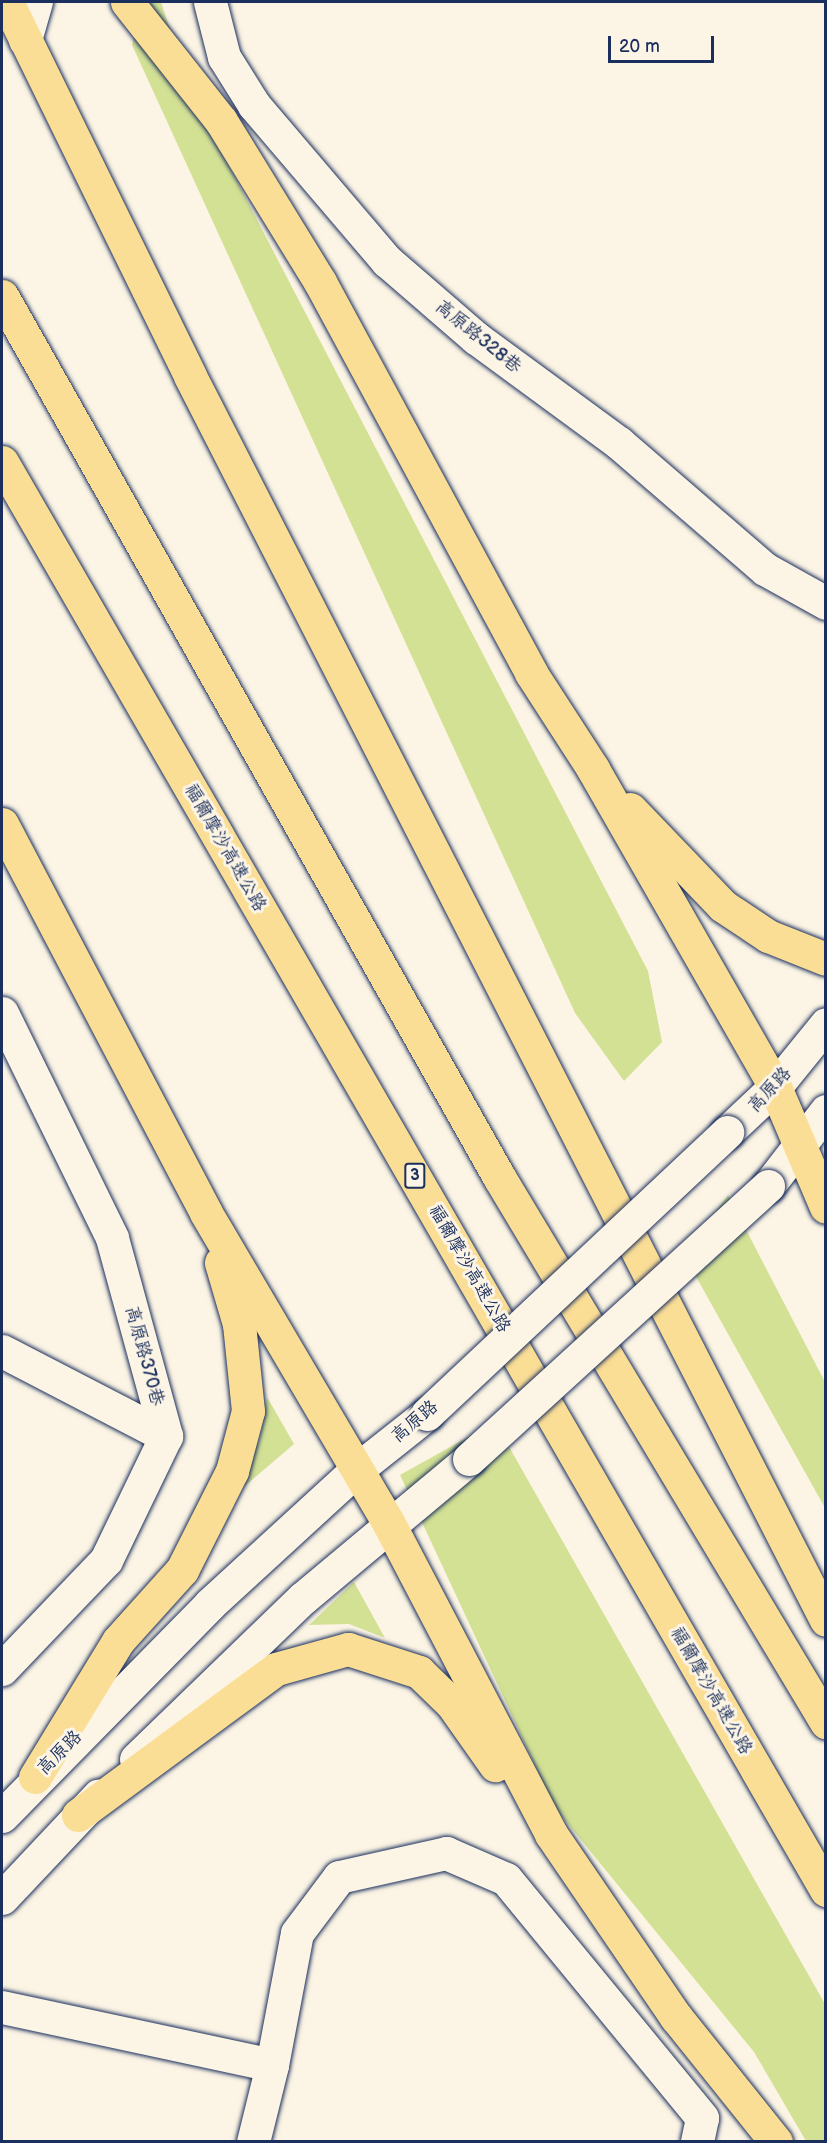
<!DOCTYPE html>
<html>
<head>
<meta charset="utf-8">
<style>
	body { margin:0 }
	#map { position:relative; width:827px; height:2143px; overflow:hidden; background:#fcf5e5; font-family:"Balsamiq Sans","LXGW WenKai TC",sans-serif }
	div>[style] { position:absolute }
	.green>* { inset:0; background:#d3e195 }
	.roads { filter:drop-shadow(0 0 2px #1b2f5e) drop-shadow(0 0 2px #1b2f5e) }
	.minor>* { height:33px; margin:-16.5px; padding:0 16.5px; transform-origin:16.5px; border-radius:16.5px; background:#fcf5e5 }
	.highway>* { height:33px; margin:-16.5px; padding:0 16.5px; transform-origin:16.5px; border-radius:16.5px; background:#fbde96 }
	.bridges { filter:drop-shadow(0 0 2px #1b2f5e) drop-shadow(0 0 2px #1b2f5e) }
	.minor-bridge>* { height:33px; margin:-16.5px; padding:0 16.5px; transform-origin:16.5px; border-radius:16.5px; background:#fcf5e5 }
	span { translate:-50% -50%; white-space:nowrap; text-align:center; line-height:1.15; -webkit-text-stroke:6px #fcf5e5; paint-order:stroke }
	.shield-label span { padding:2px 4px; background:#fcf5e5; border:2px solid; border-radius:4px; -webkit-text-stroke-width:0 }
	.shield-label { font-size:16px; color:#1b2f5e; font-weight:700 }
	.street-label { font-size:18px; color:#1b2f5e }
	.frame { position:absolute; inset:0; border:3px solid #1b2f5e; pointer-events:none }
	.scale { position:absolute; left:608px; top:36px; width:106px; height:27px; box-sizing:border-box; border:3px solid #1b2f5e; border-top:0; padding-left:8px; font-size:18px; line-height:21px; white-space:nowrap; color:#1b2f5e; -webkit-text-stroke:4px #fcf5e5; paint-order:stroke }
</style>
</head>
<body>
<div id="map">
	<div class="green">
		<i style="clip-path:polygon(142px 2px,161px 2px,192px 95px,648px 971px,662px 1042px,624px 1081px,575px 1013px,132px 45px)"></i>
		<i style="clip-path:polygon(728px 1195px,825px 1382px,825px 1508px,684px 1255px)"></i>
		<i style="clip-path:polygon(267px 1397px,294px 1444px,239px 1491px,260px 1438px)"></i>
		<i style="clip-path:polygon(495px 1422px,825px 2004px,825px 2141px,806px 2141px,754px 2052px,555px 1808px,400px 1475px)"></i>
		<i style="clip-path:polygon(354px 1582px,385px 1638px,349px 1624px,309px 1625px)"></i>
	</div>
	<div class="roads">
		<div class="minor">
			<i style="left:210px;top:2px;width:57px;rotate:75.7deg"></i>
			<i style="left:224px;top:57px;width:57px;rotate:58deg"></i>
			<i style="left:254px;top:105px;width:205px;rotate:49.6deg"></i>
			<i style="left:387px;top:261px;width:118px;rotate:40.9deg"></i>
			<i style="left:476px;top:338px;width:177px;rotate:36.3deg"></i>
			<i style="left:619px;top:443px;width:193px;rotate:40.8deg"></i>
			<i style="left:765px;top:569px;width:70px;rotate:29.1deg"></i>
			<i style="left:25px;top:40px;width:40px;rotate:-74deg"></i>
			<i style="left:2px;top:1013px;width:250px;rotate:63.9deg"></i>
			<i style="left:112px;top:1238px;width:205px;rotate:74.7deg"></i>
			<i style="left:166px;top:1436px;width:138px;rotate:115.8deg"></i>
			<i style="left:106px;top:1560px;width:151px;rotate:133.7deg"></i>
			<i style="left:727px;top:1132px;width:66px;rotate:-43.2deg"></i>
			<i style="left:775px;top:1087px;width:81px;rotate:-51deg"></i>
			<i style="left:768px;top:1186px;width:95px;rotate:-52.3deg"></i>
			<i style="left:2px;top:1351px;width:185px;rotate:27.4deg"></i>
			<i style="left:136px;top:1759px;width:232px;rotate:-44deg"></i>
			<i style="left:303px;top:1598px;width:217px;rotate:-39.9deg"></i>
			<i style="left:2px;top:1816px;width:297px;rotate:-45.5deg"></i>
			<i style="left:210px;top:1604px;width:197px;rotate:-42.5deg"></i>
			<i style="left:355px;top:1471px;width:92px;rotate:-38.4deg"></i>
			<i style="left:2px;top:1898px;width:141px;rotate:-46.7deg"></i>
			<i style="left:2px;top:2007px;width:276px;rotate:12.1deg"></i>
			<i style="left:272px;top:2065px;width:134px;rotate:-79.3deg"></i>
			<i style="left:297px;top:1933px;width:70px;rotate:-53.1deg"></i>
			<i style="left:339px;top:1877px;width:110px;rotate:-12.6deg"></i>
			<i style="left:446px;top:1853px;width:65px;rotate:23.4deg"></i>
			<i style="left:506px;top:1879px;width:309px;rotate:50.6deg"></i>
			<i style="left:702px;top:2118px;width:25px;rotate:102deg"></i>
			<i style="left:253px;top:2142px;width:79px;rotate:-76.1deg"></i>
		</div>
		<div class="highway">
			<i style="left:7px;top:2px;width:416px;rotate:63.9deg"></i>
			<i style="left:190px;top:376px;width:1397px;rotate:62.92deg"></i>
			<i style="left:127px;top:2px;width:152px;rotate:51.7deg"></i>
			<i style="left:221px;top:121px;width:189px;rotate:58.4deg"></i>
			<i style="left:320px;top:282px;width:444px;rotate:61.6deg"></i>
			<i style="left:531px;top:673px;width:114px;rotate:57.1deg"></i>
			<i style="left:593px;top:769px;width:366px;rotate:60.2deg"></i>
			<i style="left:775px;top:1087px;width:130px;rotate:67deg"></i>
			<i style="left:2px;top:296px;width:1012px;rotate:60.57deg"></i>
			<i style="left:499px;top:1177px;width:636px;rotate:59.04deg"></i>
			<i style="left:2px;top:462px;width:1649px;rotate:60.01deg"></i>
			<i style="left:630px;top:809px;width:134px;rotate:46.2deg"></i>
			<i style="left:723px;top:906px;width:54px;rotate:33.7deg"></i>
			<i style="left:768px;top:936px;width:62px;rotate:21.6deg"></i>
			<i style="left:2px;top:824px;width:439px;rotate:62.3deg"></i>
			<i style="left:206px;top:1213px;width:359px;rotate:59.5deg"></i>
			<i style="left:388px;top:1522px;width:352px;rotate:62.4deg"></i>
			<i style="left:551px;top:1834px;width:222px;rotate:55.7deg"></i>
			<i style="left:676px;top:2017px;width:160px;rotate:51.3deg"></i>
			<i style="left:35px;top:1777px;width:159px;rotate:-58.6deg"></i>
			<i style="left:118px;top:1641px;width:96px;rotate:-48deg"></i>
			<i style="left:182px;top:1570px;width:111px;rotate:-63.2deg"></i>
			<i style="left:232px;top:1471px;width:62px;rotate:-75.1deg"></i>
			<i style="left:248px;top:1411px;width:87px;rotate:-95.9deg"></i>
			<i style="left:239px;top:1324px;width:64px;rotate:-106.4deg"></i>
			<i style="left:78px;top:1815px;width:246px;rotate:-36.4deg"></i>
			<i style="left:276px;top:1669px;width:75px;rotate:-15.5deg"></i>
			<i style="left:348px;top:1649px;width:75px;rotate:17.9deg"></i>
			<i style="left:419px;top:1672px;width:46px;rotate:44.1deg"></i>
			<i style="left:452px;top:1704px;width:75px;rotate:54.8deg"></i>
		</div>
	</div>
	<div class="bridges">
		<div class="minor-bridge">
			<i style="left:427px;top:1414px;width:412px;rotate:-43.2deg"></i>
			<i style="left:469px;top:1459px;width:405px;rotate:-42.4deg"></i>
		</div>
	</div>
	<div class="shield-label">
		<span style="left:415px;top:1176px">3</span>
	</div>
	<div class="street-label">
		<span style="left:478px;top:337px;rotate:39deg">高原路328巷</span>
		<span style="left:225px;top:848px;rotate:60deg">福爾摩沙高速公路</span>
		<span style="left:770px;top:1090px;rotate:-47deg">高原路</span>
		<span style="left:469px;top:1269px;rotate:60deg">福爾摩沙高速公路</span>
		<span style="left:144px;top:1356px;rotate:75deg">高原路370巷</span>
		<span style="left:415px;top:1422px;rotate:-40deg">高原路</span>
		<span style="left:711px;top:1691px;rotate:60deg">福爾摩沙高速公路</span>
		<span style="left:60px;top:1753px;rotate:-45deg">高原路</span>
	</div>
	<div class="frame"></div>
	<div class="scale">20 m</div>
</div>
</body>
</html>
